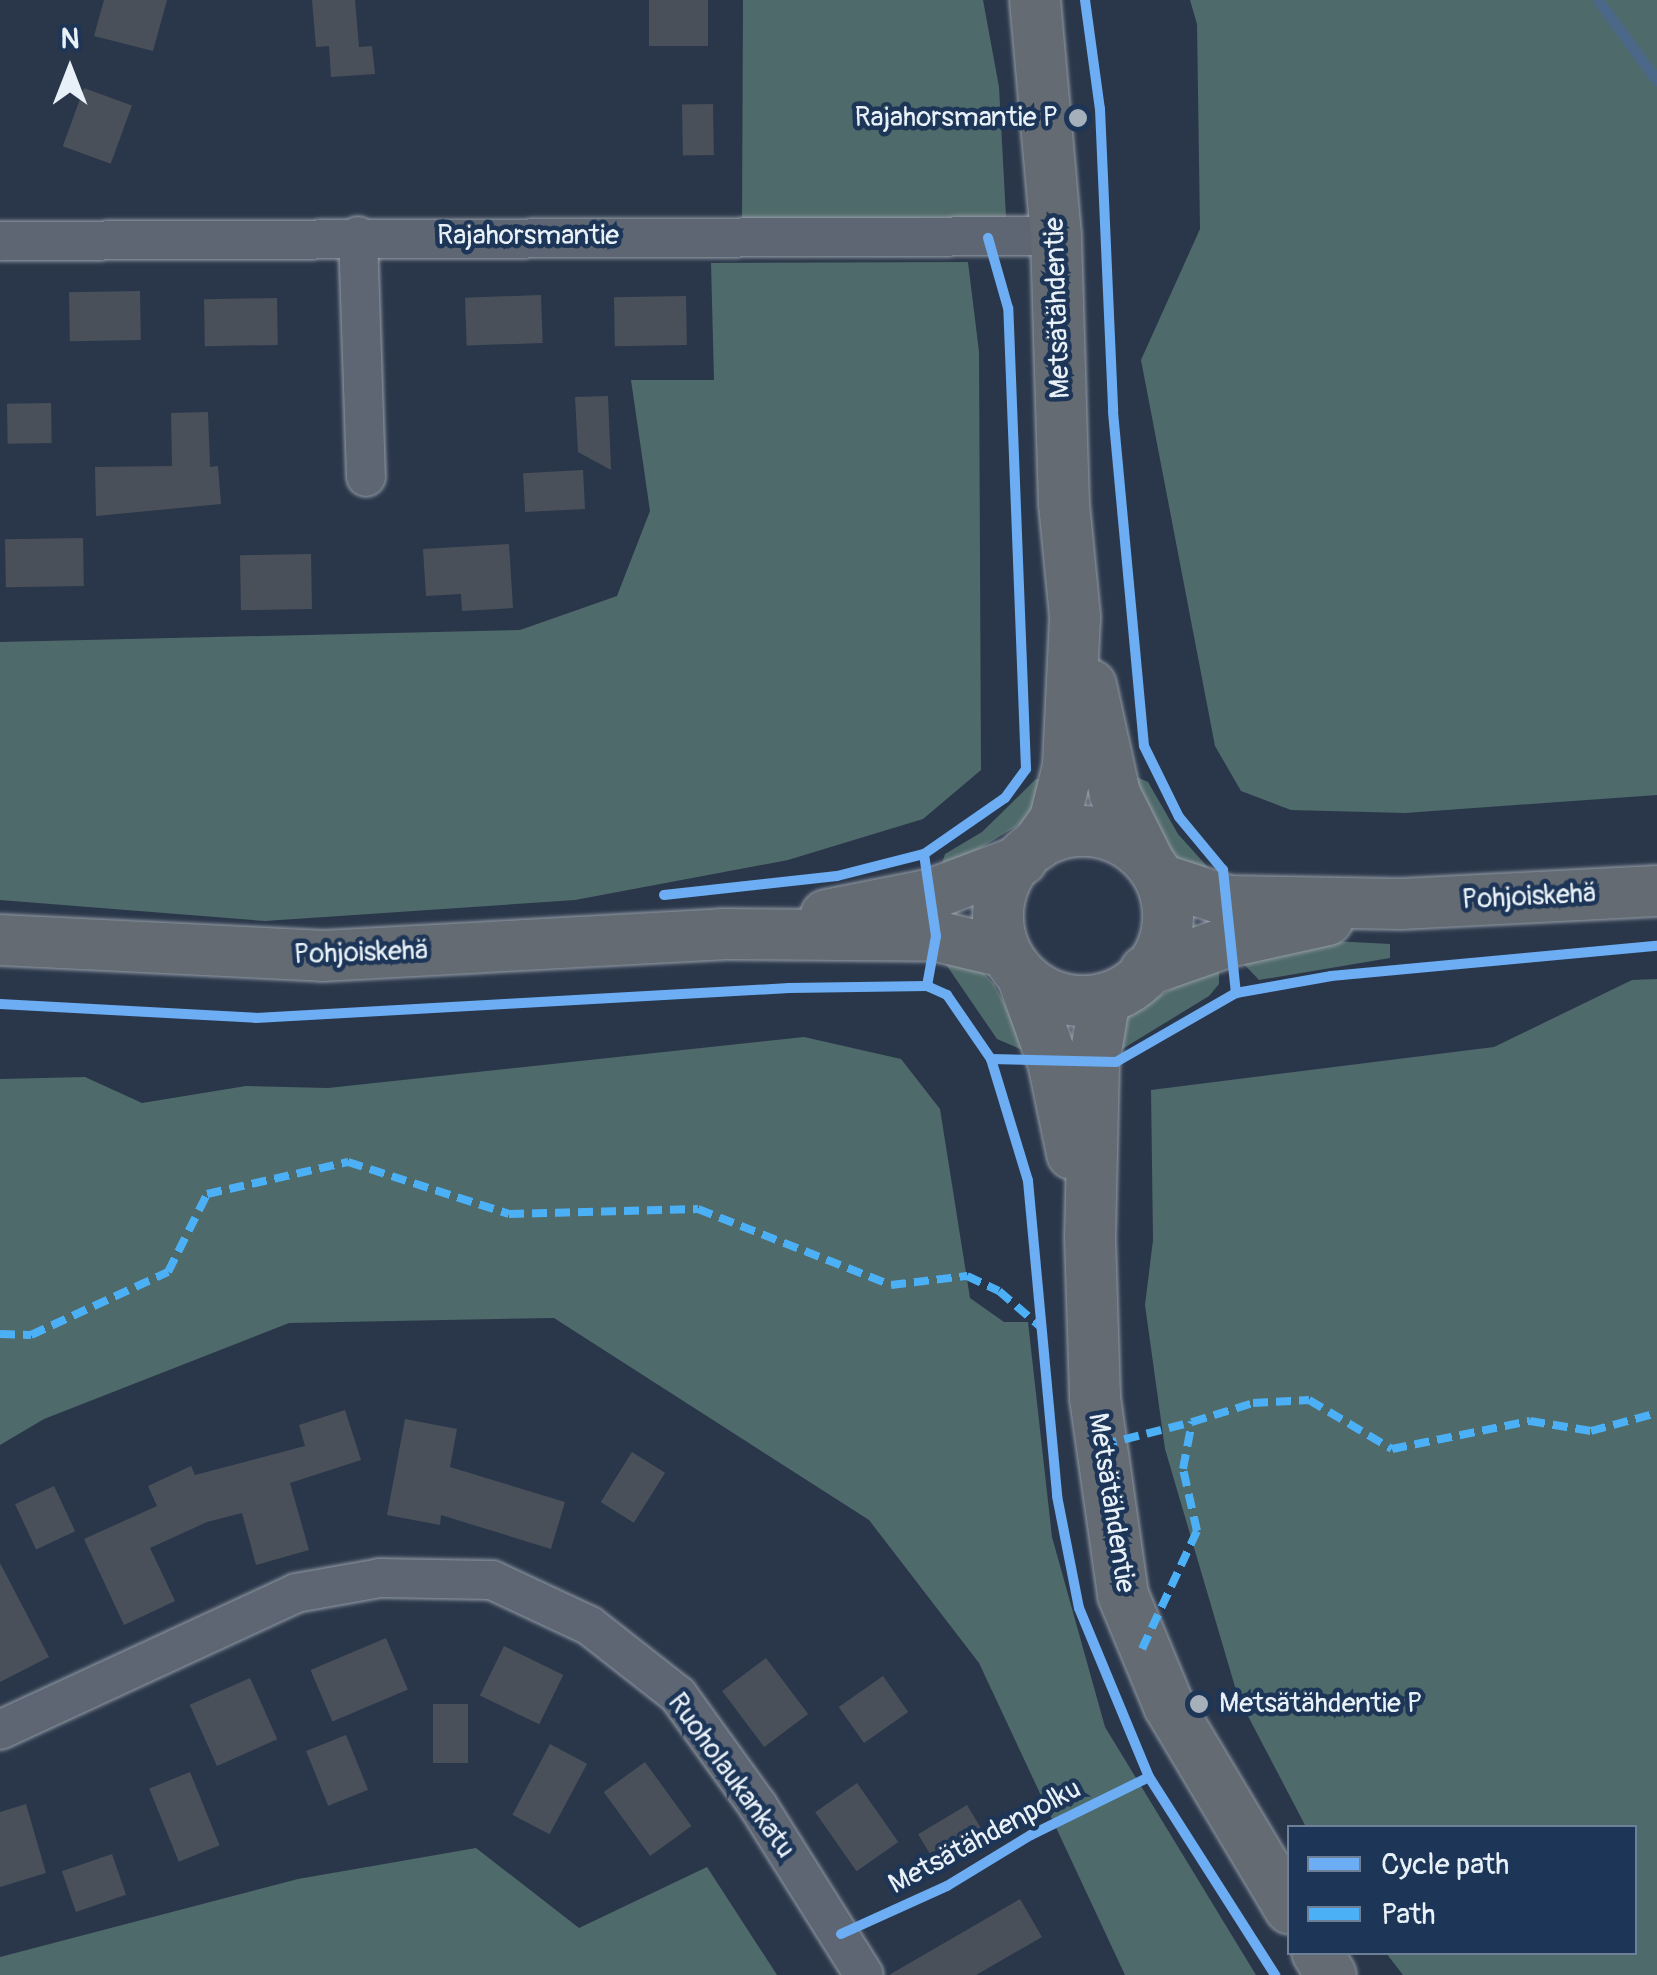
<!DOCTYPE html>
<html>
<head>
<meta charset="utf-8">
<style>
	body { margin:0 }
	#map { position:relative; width:1657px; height:1975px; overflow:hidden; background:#2a374a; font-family:Pangolin,sans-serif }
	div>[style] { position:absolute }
	.green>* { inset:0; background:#4f6a6a }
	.stream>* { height:11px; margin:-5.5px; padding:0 5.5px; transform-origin:5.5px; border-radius:5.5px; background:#4c6889 }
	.building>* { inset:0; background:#49505a; transform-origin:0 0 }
	.roads { filter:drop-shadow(0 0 2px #959da7) drop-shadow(0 0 2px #959da7) }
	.minor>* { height:38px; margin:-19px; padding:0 19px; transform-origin:19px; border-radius:19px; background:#5d6672 }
	.major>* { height:50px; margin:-25px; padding:0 25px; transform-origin:25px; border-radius:25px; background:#646b72 }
	.major>.ring { margin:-25px; padding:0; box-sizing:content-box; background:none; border:50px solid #646b72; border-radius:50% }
	.quiet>* { height:8px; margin-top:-4px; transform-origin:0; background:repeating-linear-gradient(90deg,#4cb0f7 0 15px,transparent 0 23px) }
	.cycleway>* { height:10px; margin:-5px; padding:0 5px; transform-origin:5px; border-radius:5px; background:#6dadf4 }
	.dots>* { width:28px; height:28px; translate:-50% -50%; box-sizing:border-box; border:5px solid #1d3557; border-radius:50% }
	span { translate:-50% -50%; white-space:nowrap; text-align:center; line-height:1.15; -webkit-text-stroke:9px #1d3557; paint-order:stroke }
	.poi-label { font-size:28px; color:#e8f1f8 }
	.right { translate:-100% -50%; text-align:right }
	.left { translate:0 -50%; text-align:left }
	.street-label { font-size:28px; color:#e8f1f8 }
	.legend { position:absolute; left:1287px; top:1825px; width:350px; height:130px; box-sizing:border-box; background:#1d3557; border:2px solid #6e8097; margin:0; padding:12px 18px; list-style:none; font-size:30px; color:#e8f1f8 }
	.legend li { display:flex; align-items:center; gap:20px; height:50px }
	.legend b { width:50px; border:2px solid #6e8097 }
	.north { position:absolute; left:20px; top:20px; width:100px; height:100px; -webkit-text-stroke:8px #1d3557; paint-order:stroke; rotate:0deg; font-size:28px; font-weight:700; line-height:40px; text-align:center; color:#e8f1f8 }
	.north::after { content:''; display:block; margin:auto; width:35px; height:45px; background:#e8f1f8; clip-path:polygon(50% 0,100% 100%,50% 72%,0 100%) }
</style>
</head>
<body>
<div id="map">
	<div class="green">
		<i style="clip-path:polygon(743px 0,983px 0,999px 87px,1006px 217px,742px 220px)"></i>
		<i style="clip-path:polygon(1190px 0,1657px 0,1657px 795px,1405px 813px,1291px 810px,1241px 791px,1215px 746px,1141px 360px,1200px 229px,1197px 24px)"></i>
		<i style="clip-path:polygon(968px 262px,979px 352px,981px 770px,923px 819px,788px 860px,575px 900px,265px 921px,0 900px,0 642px,520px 630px,617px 596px,650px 511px,631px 380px,714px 380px,711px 263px)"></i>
		<i style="clip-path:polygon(1127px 773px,1148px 782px,1178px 834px,1213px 873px,1179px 863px,1144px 813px)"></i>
		<i style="clip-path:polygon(1036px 779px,1049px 779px,1049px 785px,1022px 823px,939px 873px,945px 854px,982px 832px)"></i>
		<i style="clip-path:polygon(1333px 941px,1390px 944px,1390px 958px,1259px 980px,1242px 962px)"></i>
		<i style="clip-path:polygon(1219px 962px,1219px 984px,1209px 996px,1119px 1051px,1122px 1023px,1136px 1009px)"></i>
		<i style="clip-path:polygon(945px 963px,974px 963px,994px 984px,1032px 1054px,997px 1039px)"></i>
		<i style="clip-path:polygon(1657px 979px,1657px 1975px,1403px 1975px,1386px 1953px,1634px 1952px,1634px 1828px,1306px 1827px,1238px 1697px,1165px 1449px,1145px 1305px,1153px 1240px,1151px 1090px,1494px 1047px,1632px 980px)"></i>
		<i style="clip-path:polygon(804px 1037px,901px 1059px,940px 1109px,970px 1298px,1004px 1322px,1028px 1322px,1052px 1537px,1105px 1727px,1256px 1975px,1125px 1975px,979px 1663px,869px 1520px,554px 1318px,289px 1323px,44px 1419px,0 1445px,0 1079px,85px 1077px,142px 1103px,246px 1086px,328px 1088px)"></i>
		<i style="clip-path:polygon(476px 1848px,579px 1928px,707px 1867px,777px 1975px,0 1975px,0 1957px,298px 1879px)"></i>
	</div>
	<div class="stream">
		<i style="left:1598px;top:0;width:100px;rotate:53.9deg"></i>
	</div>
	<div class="building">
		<i style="clip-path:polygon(104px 0,167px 0,153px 51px,94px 36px)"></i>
		<i style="clip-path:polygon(312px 0,355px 0,359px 47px,372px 46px,375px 74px,331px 77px,329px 46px,316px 47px)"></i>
		<i style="left:649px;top:0;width:59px;height:46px"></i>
		<i style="left:84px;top:88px;width:51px;height:62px;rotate:20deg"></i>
		<i style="left:713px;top:104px;width:51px;height:31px;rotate:89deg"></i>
		<i style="left:140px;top:291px;width:49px;height:71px;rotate:89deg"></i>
		<i style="left:541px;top:295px;width:48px;height:76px;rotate:88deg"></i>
		<i style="left:686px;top:296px;width:49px;height:72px;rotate:89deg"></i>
		<i style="left:277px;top:298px;width:47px;height:73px;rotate:89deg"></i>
		<i style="clip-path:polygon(608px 396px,611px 470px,578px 452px,575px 397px)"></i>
		<i style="left:51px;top:403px;width:40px;height:44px;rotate:89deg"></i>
		<i style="clip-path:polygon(208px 412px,210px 467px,218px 466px,221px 504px,96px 516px,95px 467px,172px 466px,171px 413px)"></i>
		<i style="left:583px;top:470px;width:39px;height:60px;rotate:87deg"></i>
		<i style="left:83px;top:538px;width:48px;height:78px;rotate:89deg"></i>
		<i style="clip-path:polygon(509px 544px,513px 608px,462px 611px,461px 594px,426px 596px,423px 549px)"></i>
		<i style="left:311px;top:554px;width:55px;height:71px;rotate:89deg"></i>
		<i style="clip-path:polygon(345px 1410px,361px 1460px,290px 1483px,309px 1550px,256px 1565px,242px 1513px,207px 1522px,150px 1548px,175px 1601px,124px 1625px,84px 1539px,157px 1506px,148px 1486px,191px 1466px,195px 1475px,305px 1446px,299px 1425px)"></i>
		<i style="clip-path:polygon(405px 1419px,457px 1429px,450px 1467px,565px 1502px,551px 1549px,441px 1515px,440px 1525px,387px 1515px)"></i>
		<i style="left:632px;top:1452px;width:39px;height:59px;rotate:32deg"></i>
		<i style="left:54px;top:1486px;width:50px;height:43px;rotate:65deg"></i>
		<i style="clip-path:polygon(0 1563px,49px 1657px,0 1682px)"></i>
		<i style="left:386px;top:1638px;width:56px;height:82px;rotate:67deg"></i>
		<i style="left:504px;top:1646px;width:66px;height:55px;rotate:26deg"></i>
		<i style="left:766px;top:1658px;width:70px;height:55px;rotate:53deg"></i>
		<i style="left:883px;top:1676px;width:44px;height:54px;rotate:55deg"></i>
		<i style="left:250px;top:1678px;width:67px;height:66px;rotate:66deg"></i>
		<i style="left:433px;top:1704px;width:35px;height:59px"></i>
		<i style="left:346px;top:1735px;width:59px;height:43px;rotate:68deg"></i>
		<i style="left:550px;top:1744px;width:42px;height:80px;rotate:28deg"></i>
		<i style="left:645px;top:1762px;width:79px;height:51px;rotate:54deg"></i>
		<i style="left:190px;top:1772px;width:79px;height:44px;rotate:68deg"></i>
		<i style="left:857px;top:1783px;width:72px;height:51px;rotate:55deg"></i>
		<i style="clip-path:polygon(26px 1804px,46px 1873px,0 1887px,0 1812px)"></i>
		<i style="left:967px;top:1805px;width:37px;height:57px;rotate:59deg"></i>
		<i style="left:112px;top:1854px;width:43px;height:53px;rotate:71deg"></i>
		<i style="clip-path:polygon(1020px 1899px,1042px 1937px,976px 1975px,889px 1975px)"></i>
	</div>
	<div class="roads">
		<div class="minor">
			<i style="left:358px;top:236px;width:241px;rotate:88.1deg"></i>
			<i style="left:0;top:241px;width:1056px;rotate:-0.27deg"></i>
			<i style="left:0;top:1730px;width:326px;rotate:-24.8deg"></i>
			<i style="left:296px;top:1593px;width:85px;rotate:-10.1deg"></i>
			<i style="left:380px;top:1578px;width:112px;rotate:1deg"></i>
			<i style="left:492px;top:1580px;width:108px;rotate:25.1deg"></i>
			<i style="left:590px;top:1626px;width:112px;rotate:38.1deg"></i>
			<i style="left:678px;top:1695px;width:137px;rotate:54.2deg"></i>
			<i style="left:758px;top:1806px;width:199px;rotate:57.9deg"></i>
		</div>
		<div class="major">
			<i style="left:1035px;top:0;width:237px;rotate:84.9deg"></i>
			<i style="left:1056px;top:236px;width:268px;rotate:88.3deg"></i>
			<i style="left:1064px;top:504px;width:114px;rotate:84.4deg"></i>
			<i style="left:1075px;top:617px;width:149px;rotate:92.7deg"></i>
			<i style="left:1068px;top:766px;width:55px;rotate:103.8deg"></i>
			<i style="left:1055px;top:819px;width:33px;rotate:125deg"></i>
			<i style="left:1091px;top:685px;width:112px;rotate:77.6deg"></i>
			<i style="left:1115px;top:794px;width:72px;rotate:63.4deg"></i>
			<i class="ring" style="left:998px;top:831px;width:120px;height:120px"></i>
			<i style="left:1160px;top:879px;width:71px;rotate:17.9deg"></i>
			<i style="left:1228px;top:901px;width:173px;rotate:1deg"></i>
			<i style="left:1401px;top:904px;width:256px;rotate:-2.9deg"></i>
			<i style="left:826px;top:915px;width:108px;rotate:-11.2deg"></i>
			<i style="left:932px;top:894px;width:96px;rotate:-20.7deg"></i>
			<i style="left:0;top:940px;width:322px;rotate:2.8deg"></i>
			<i style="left:322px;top:956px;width:401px;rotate:-3.1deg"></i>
			<i style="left:722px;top:934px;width:214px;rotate:0.5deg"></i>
			<i style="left:936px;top:936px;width:70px;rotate:13.2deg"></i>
			<i style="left:1145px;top:971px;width:88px;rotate:-19.3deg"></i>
			<i style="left:1228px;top:942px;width:102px;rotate:-12.4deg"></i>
			<i style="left:1024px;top:981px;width:86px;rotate:70.3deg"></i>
			<i style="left:1053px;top:1062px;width:94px;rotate:78.3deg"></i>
			<i style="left:1105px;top:998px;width:66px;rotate:99.6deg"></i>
			<i style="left:1094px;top:1063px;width:174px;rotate:91.3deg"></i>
			<i style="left:1090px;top:1237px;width:161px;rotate:88.2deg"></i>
			<i style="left:1095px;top:1398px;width:199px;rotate:81.9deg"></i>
			<i style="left:1123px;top:1595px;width:120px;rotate:67.5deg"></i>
			<i style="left:1169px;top:1706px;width:236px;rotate:59.2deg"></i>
			<i style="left:1317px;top:1952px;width:27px;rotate:59deg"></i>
		</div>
	</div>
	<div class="quiet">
		<i style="left:0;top:1334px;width:31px;rotate:2deg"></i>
		<i style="left:31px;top:1335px;width:151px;rotate:-24.7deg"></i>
		<i style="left:168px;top:1272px;width:87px;rotate:-63.4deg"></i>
		<i style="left:207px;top:1194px;width:145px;rotate:-12.8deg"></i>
		<i style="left:348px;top:1162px;width:169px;rotate:17.9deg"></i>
		<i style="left:509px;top:1214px;width:189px;rotate:-1.5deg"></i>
		<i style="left:698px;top:1209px;width:207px;rotate:21.5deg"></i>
		<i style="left:891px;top:1285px;width:77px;rotate:-6.8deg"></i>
		<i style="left:967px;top:1276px;width:35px;rotate:25deg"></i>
		<i style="left:999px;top:1291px;width:58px;rotate:40.8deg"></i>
		<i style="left:1102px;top:1445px;width:93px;rotate:-14.3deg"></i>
		<i style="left:1142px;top:1649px;width:130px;rotate:-65deg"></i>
		<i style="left:1197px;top:1531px;width:64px;rotate:-102.7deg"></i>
		<i style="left:1183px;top:1469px;width:48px;rotate:-79.2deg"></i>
		<i style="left:1192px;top:1422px;width:64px;rotate:-17.3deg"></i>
		<i style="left:1253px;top:1403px;width:56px;rotate:-3.1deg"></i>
		<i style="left:1309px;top:1400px;width:96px;rotate:30.6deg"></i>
		<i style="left:1392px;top:1449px;width:141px;rotate:-11.5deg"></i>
		<i style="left:1530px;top:1421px;width:62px;rotate:9.3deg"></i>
		<i style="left:1591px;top:1431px;width:68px;rotate:-15.3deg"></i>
	</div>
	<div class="cycleway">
		<i style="left:1085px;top:0;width:110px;rotate:82.2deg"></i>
		<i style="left:1100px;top:109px;width:303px;rotate:87.5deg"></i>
		<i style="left:1113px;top:412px;width:335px;rotate:84.7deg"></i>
		<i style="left:1144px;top:746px;width:79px;rotate:63.8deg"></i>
		<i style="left:1179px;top:817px;width:69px;rotate:50.3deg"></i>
		<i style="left:1223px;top:870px;width:124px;rotate:84deg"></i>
		<i style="left:924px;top:854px;width:83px;rotate:81.7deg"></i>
		<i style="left:936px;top:936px;width:51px;rotate:100.2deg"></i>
		<i style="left:664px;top:895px;width:174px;rotate:-6.3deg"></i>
		<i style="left:837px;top:876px;width:90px;rotate:-14.2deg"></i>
		<i style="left:924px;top:854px;width:98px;rotate:-34.7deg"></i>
		<i style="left:1005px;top:798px;width:36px;rotate:-54deg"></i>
		<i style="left:1026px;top:769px;width:461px;rotate:-92.2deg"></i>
		<i style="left:1008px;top:308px;width:73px;rotate:-105.9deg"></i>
		<i style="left:0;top:1004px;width:256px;rotate:3.1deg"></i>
		<i style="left:256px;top:1018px;width:534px;rotate:-3.22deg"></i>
		<i style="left:789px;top:988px;width:138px;rotate:-0.8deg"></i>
		<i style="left:927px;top:986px;width:22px;rotate:24deg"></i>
		<i style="left:947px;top:995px;width:78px;rotate:55.5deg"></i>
		<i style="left:991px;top:1059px;width:127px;rotate:73.1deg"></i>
		<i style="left:1028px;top:1181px;width:316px;rotate:84.7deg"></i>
		<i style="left:1057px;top:1496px;width:114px;rotate:78.9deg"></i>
		<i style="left:1079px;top:1608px;width:183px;rotate:67.5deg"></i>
		<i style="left:1149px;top:1777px;width:235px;rotate:57.5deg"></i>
		<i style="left:991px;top:1059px;width:125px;rotate:1.4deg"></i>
		<i style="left:1116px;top:1062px;width:138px;rotate:-29.9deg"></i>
		<i style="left:1236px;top:993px;width:97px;rotate:-10.1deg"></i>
		<i style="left:1331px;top:976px;width:327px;rotate:-5.3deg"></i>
		<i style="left:841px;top:1934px;width:116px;rotate:-24.4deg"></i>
		<i style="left:947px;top:1886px;width:98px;rotate:-31.3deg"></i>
		<i style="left:1031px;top:1835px;width:131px;rotate:-26.2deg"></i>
	</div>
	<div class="dots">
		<i style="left:1078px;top:118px;background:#a6b0bb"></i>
		<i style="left:1199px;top:1704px;background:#a6b0bb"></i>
	</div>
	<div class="poi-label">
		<span class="right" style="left:1058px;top:118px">Rajahorsmantie P</span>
		<span class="left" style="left:1219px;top:1704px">Metsätähdentie P</span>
	</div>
	<div class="street-label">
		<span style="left:528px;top:236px">Rajahorsmantie</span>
		<span style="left:1058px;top:308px;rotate:-92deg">Metsätähdentie</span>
		<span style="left:1529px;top:897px;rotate:-3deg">Pohjoiskehä</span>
		<span style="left:361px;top:953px;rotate:-2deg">Pohjoiskehä</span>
		<span style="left:1111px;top:1503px;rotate:81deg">Metsätähdentie</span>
		<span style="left:731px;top:1776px;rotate:54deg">Ruoholaukankatu</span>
		<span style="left:985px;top:1837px;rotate:-28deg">Metsätähdenpolku</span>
	</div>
	<ul class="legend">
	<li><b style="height:12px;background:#6dadf4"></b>Cycle path</li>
	<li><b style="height:12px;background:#4cb0f7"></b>Path</li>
	</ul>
	<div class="north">N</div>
</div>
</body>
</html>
